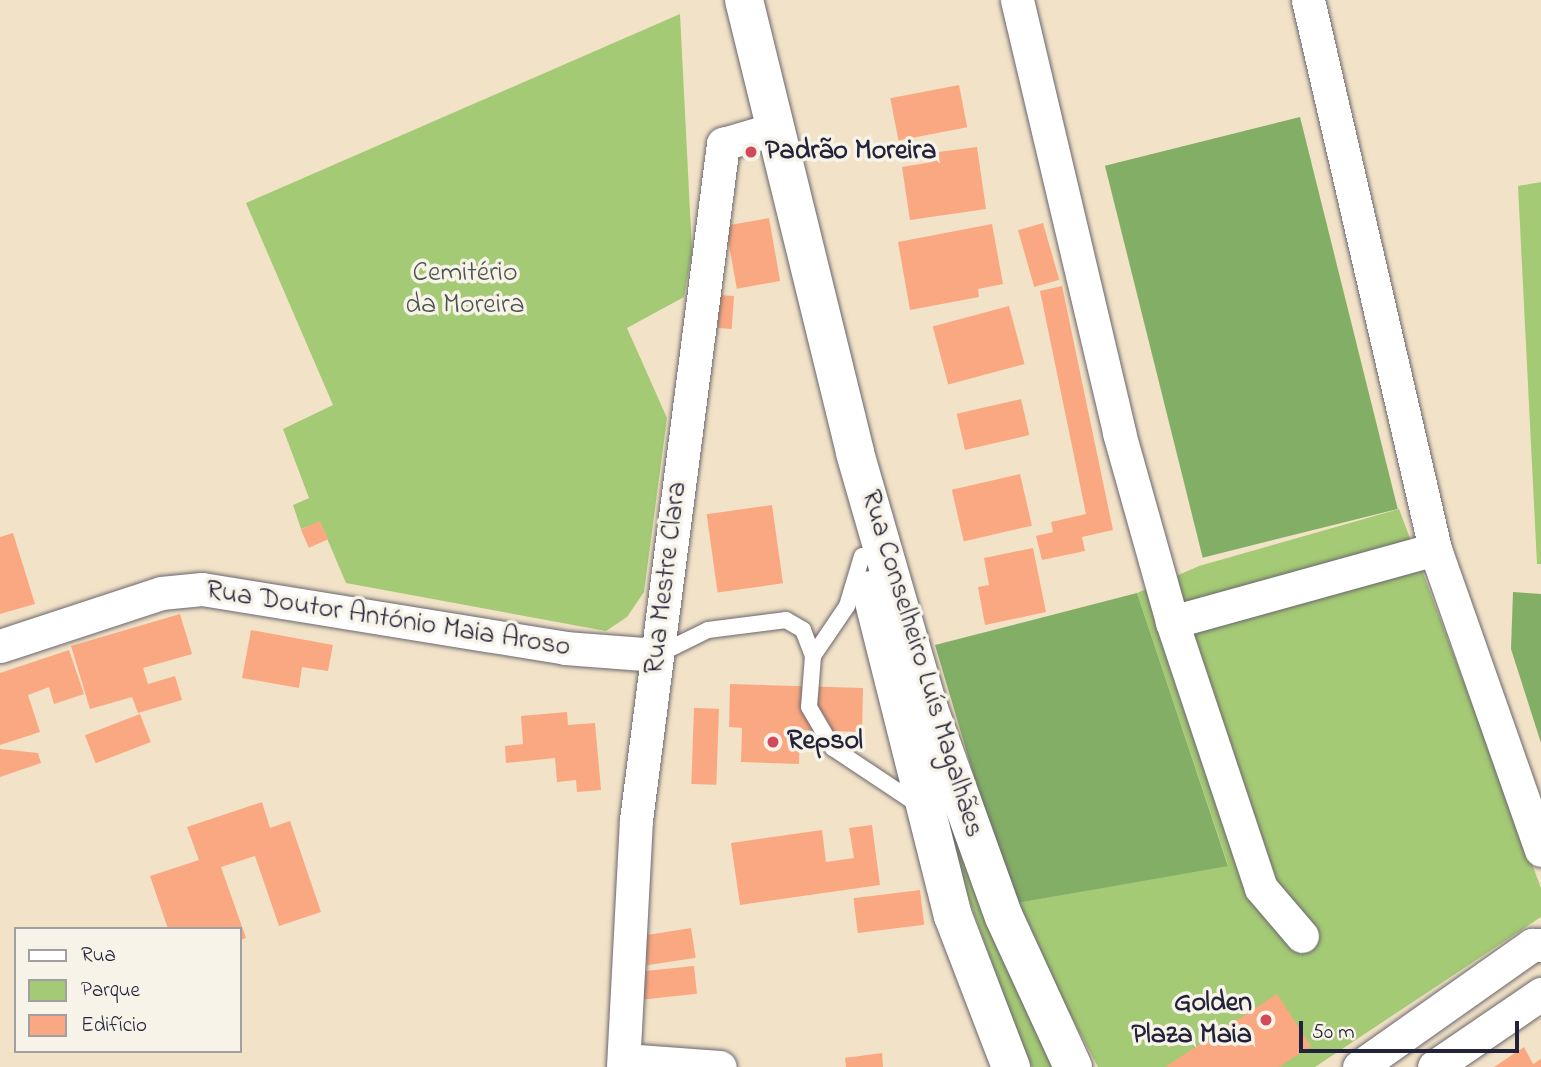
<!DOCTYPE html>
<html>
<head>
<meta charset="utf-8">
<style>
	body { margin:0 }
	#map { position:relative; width:1541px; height:1067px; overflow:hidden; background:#f2e3c8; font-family:"Indie Flower",sans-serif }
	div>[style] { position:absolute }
	.green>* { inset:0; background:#a4ca75 }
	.forest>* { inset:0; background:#83ae66; transform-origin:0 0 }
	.building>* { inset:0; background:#faa882; transform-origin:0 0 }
	.roads { filter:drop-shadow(0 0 2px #6b666c) drop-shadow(0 0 2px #6b666c) }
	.service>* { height:16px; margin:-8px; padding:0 8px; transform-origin:8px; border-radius:8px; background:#fff }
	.minor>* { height:33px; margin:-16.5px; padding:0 16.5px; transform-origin:16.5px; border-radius:16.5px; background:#fff }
	.primary>* { height:38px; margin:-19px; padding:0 19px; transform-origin:19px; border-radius:19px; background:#fff }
	.dots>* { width:19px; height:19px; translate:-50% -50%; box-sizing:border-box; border:4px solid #f7f3e8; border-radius:50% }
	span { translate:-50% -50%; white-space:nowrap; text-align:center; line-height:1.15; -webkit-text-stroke:7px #f7f3e8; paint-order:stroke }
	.poi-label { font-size:28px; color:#22223b; font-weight:700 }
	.left { translate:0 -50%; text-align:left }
	.right { translate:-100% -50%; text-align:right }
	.park-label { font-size:28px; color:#49544c }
	.street-label { font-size:28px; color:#22223b }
	.legend { position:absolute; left:14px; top:927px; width:228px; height:126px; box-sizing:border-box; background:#f7f3e8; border:2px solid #a29fa3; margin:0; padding:9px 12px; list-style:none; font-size:21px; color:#22223b }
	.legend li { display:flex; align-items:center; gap:14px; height:35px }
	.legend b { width:35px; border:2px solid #a29fa3 }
	.scale { position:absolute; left:1299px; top:1021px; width:220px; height:32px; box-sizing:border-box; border:4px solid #22223b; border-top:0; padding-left:9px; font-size:21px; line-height:24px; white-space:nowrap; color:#22223b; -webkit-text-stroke:5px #f7f3e8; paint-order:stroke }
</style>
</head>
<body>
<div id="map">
	<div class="green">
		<i style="clip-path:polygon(680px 14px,692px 251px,684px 297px,627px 328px,667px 418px,644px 592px,627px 617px,606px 631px,346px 583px,320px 522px,301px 529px,293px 505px,309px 498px,283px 429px,333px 405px,246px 203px)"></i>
		<i style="clip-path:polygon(1541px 182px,1541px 564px,1537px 564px,1518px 186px)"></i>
		<i style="clip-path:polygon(1399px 509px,1541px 888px,1541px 917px,1315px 1067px,1098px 1067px,1012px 904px,1228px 865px,1137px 593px,1199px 566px)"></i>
		<i style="clip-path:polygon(934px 766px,1060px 1067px,1032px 1067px,1022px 1046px,962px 880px)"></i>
	</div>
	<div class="forest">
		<i style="left:1300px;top:117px;width:404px;height:201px;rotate:76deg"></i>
		<i style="clip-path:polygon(1513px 592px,1541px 594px,1541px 743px,1511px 649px)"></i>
		<i style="clip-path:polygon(1137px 593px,1228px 866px,1012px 904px,935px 645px)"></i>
	</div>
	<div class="building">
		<i style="left:959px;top:85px;width:43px;height:70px;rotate:79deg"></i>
		<i style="clip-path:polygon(977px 147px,986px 209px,910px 220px,902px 167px,932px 162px,931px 153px)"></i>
		<i style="left:769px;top:218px;width:64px;height:44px;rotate:80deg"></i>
		<i style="left:1043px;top:223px;width:59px;height:26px;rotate:74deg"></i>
		<i style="clip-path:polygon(992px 224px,1003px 284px,978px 289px,979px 297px,910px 310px,898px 242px)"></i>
		<i style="clip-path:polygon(1062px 286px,1113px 530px,1082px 537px,1085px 551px,1042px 560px,1036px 536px,1053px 532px,1051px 522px,1086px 514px,1040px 291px)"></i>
		<i style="left:720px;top:295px;width:14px;height:33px;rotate:4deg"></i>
		<i style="left:1009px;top:306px;width:60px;height:79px;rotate:75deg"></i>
		<i style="left:1021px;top:399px;width:37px;height:66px;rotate:77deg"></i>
		<i style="left:1020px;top:474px;width:53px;height:70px;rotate:77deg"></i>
		<i style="left:772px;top:505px;width:79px;height:66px;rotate:82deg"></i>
		<i style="left:320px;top:521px;width:20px;height:21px;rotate:66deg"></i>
		<i style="clip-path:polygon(13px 533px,35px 604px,0 614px,0 537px)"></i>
		<i style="clip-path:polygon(1033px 548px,1046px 612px,985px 625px,978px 587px,989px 585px,984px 558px)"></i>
		<i style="clip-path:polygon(180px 614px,192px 654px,143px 668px,148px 684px,175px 676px,182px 700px,138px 713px,132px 697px,90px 709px,71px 646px)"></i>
		<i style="clip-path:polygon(251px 630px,333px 645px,328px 671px,302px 667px,299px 688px,242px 678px)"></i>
		<i style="clip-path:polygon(69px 650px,84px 694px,54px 704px,49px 687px,28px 695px,40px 732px,0 745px,0 673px)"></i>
		<i style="clip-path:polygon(730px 684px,863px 688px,862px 732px,800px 730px,799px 764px,741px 762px,742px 728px,729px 727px)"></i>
		<i style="left:694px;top:708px;width:25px;height:76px;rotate:2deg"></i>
		<i style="clip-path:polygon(567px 712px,568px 725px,595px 723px,601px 790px,577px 792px,576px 780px,557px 782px,555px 758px,506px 763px,505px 746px,523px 744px,521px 716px)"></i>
		<i style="left:140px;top:714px;width:30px;height:59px;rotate:69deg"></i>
		<i style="clip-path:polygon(0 749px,38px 753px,41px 763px,0 777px)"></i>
		<i style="clip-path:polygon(262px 802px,270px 828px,290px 821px,321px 912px,279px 926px,255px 856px,221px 867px,246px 938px,240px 940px,240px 929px,168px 929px,150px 876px,199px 860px,187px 827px)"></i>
		<i style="clip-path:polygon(872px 825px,880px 885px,740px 905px,731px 843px,822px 830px,826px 862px,854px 858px,849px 828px)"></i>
		<i style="left:920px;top:890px;width:35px;height:67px;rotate:83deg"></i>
		<i style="left:691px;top:928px;width:30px;height:49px;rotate:81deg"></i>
		<i style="left:694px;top:966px;width:28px;height:56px;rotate:84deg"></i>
		<i style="clip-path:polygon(1277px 994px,1311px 1046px,1279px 1067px,1165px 1067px)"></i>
		<i style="clip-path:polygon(1524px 1047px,1533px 1064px,1541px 1059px,1541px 1067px,1494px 1067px)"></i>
		<i style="clip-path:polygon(882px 1053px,883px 1067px,846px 1067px,845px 1058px)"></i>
	</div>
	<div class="roads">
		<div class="service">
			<i style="left:862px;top:556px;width:52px;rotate:106.7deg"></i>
			<i style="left:847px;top:606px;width:60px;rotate:124.2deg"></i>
			<i style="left:813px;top:656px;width:51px;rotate:94.5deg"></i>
			<i style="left:809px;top:707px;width:48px;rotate:59.7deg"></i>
			<i style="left:833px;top:748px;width:105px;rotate:33.7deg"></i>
			<i style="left:657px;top:655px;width:57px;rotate:-26.1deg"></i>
			<i style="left:708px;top:630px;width:79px;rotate:-7.3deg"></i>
			<i style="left:786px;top:620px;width:20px;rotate:30deg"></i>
			<i style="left:803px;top:630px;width:28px;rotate:69deg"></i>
		</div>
		<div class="minor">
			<i style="left:1017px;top:0;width:445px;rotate:76.7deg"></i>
			<i style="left:1119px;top:433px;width:196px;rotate:74.3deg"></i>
			<i style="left:1172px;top:622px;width:280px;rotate:71.5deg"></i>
			<i style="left:1261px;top:888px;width:63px;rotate:49.5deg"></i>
			<i style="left:1308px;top:0;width:563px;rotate:76.97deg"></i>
			<i style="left:1435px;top:549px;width:319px;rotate:70.6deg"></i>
			<i style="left:1172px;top:622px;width:273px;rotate:-15.5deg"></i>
			<i style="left:0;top:646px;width:169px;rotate:-18.2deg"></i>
			<i style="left:161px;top:593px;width:41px;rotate:-5.6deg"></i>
			<i style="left:202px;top:589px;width:368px;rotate:9.2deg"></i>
			<i style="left:565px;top:648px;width:92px;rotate:4.4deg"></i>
			<i style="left:624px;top:1060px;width:96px;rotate:4.2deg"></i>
			<i style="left:623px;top:1067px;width:247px;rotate:-87deg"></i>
			<i style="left:636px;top:820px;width:682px;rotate:-82.67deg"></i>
			<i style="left:723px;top:144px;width:53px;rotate:-16.4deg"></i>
			<i style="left:1359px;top:1067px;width:212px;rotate:-35.2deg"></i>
			<i style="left:1532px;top:945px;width:9px"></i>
			<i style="left:1434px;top:1067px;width:130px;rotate:-34.3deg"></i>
		</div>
		<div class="primary">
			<i style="left:744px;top:0;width:466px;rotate:76.2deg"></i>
			<i style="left:855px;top:453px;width:266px;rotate:73.9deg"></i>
			<i style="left:929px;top:709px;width:221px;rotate:70.2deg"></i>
			<i style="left:1004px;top:917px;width:165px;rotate:65.3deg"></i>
			<i style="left:871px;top:590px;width:336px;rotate:75.9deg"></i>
			<i style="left:953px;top:916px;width:162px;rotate:69deg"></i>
		</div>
	</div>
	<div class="dots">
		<i style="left:751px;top:152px;background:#d1495b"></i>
		<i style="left:773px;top:742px;background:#d1495b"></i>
		<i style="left:1266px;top:1020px;background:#d1495b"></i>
	</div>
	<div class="poi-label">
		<span class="left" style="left:765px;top:152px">Padrão Moreira</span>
		<span class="left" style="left:787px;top:742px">Repsol</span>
		<span class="right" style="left:1252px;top:1020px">Golden<br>Plaza Maia</span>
	</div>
	<div class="park-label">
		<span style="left:465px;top:290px">Cemitério<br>da Moreira</span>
	</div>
	<div class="street-label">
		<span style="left:667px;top:578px;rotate:-83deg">Rua Mestre Clara</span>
		<span style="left:388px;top:620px;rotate:9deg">Rua Doutor António Maia Aroso</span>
		<span style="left:921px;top:664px;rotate:73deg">Rua Conselheiro Luís Magalhães</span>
	</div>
	<ul class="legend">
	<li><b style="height:9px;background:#fff"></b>Rua</li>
	<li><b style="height:19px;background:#a4ca75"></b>Parque</li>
	<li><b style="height:19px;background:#faa882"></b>Edifício</li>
	</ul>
	<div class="scale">50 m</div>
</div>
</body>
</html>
